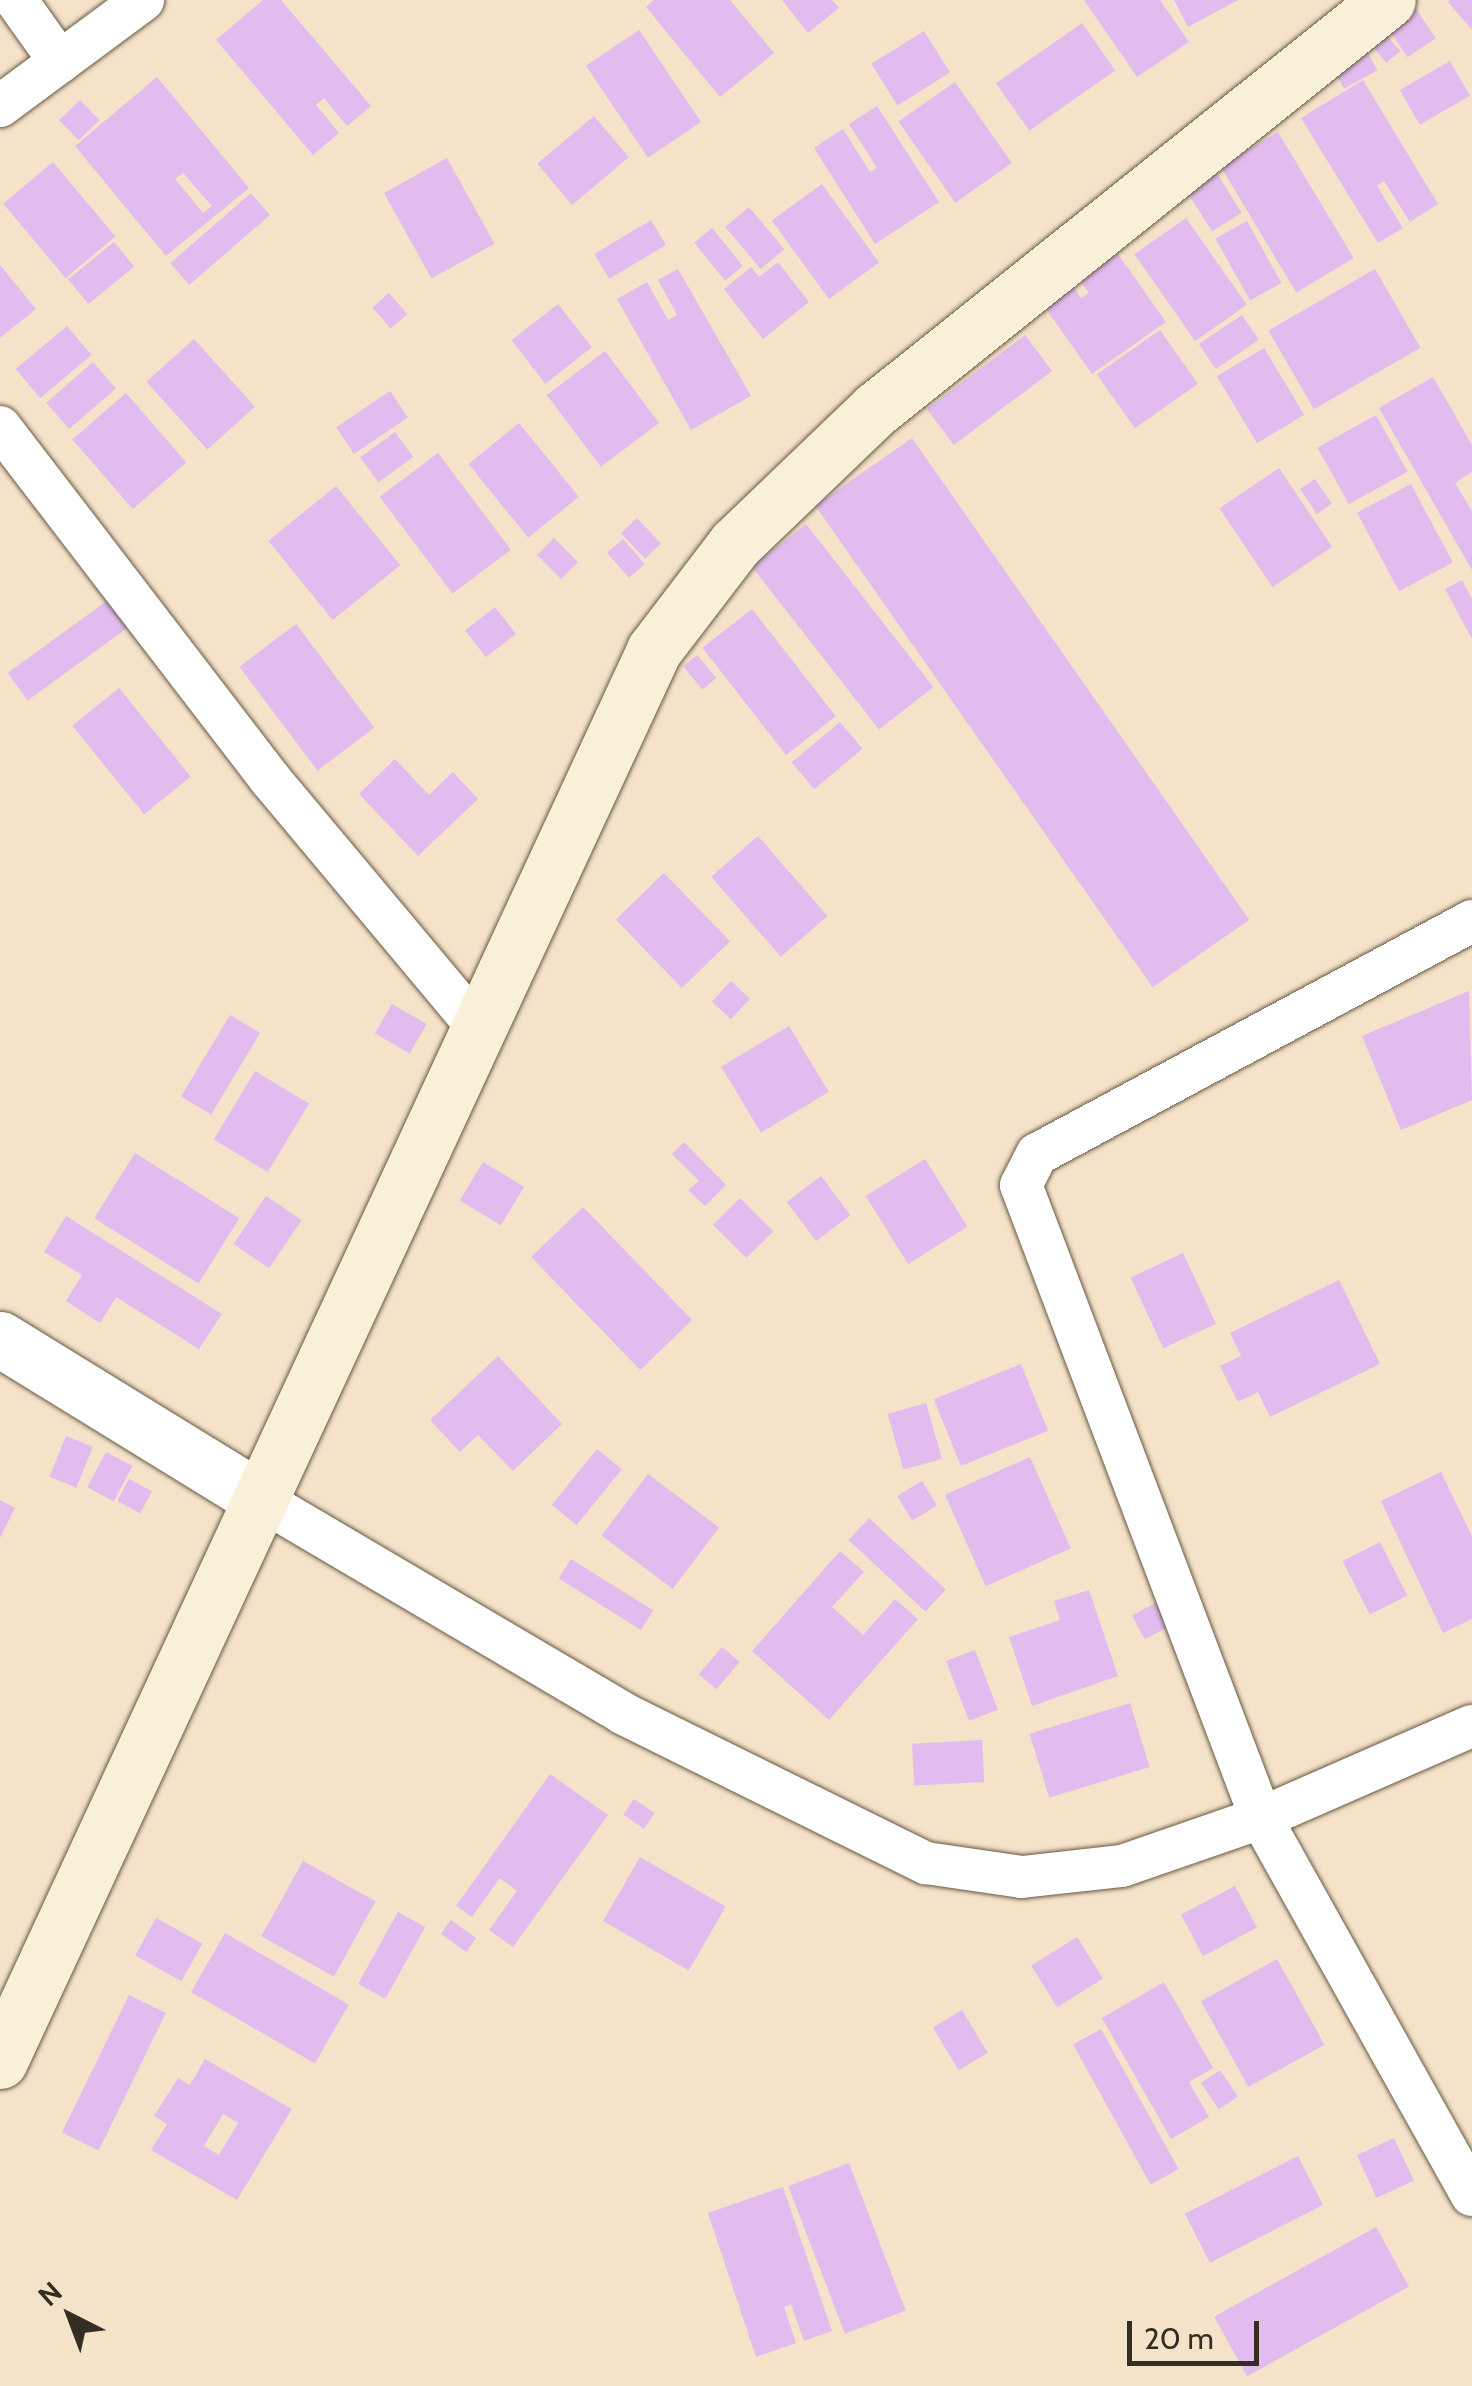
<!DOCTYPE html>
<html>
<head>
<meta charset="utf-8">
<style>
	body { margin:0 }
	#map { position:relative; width:1472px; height:2386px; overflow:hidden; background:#f4e2c9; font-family:Cabin,sans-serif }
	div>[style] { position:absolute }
	.building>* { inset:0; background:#e2bcef; transform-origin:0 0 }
	.roads { filter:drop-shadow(0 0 2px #685943) drop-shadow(0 0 2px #685943) }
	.minor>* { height:42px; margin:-21px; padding:0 21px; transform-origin:21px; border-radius:21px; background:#fff }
	.tertiary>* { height:55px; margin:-27.5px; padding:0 27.5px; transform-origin:27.5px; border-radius:27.5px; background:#fff }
	.secondary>* { height:55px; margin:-27.5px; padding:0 27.5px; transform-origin:27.5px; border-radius:27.5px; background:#f8f0d8 }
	span { translate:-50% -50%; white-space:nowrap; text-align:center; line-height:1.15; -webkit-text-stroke:8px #f4e2c9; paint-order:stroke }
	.north { position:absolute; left:20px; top:2266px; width:100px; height:100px; -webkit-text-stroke:8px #f4e2c9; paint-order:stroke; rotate:318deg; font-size:28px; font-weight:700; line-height:40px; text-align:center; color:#342d23 }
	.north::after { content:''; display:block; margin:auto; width:35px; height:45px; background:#342d23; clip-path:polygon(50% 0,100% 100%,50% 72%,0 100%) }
	.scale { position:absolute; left:1127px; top:2321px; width:132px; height:45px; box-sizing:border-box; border:5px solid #342d23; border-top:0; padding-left:12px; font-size:30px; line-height:35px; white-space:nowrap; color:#342d23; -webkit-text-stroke:8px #f4e2c9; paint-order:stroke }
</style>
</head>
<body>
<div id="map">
	<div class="building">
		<i style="clip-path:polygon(263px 0,281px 0,371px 106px,347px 126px,324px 98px,316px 105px,339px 133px,313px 155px,216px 40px)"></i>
		<i style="clip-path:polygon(654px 0,730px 0,774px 53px,720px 97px,646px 7px)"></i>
		<i style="clip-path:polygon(782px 0,832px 0,839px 8px,808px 33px)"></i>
		<i style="clip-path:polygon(1084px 0,1160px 0,1189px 42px,1137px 77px)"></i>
		<i style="clip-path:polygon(1174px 0,1238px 0,1188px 27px)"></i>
		<i style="left:1410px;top:0;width:46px;height:34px;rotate:56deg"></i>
		<i style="clip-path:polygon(1450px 0,1472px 0,1472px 30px,1448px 2px)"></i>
		<i style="left:1082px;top:23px;width:58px;height:105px;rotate:55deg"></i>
		<i style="left:1379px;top:26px;width:33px;height:18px;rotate:50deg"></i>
		<i style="left:639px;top:30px;width:111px;height:64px;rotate:56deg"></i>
		<i style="left:924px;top:31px;width:49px;height:62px;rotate:58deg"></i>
		<i style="left:1359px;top:37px;width:38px;height:38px;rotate:61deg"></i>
		<i style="left:1450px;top:61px;width:40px;height:58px;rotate:60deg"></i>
		<i style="clip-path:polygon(evenodd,157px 77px,249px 188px,166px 256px,75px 146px,157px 77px,183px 173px,212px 206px,203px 213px,175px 179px,183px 173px)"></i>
		<i style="clip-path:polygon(1363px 80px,1438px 204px,1410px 222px,1384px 181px,1377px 186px,1403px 228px,1378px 243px,1301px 118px)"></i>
		<i style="left:955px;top:82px;width:99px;height:69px;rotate:55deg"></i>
		<i style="left:80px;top:100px;width:28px;height:29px;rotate:46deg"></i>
		<i style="clip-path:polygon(877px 106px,939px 202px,875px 244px,814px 148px,843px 129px,870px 172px,877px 168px,849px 124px)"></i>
		<i style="left:594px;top:116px;width:54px;height:74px;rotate:50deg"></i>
		<i style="left:1278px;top:132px;width:147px;height:67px;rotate:59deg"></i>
		<i style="left:447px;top:158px;width:98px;height:72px;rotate:61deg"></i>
		<i style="left:53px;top:162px;width:97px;height:65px;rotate:50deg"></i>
		<i style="left:1213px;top:167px;width:54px;height:35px;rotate:58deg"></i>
		<i style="left:822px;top:184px;width:97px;height:62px;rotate:54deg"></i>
		<i style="left:251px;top:193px;width:29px;height:107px;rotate:49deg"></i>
		<i style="left:749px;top:207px;width:55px;height:31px;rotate:50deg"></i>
		<i style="left:1186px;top:218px;width:106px;height:63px;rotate:55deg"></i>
		<i style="left:651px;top:220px;width:29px;height:66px;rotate:59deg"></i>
		<i style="left:1247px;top:221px;width:71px;height:36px;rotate:61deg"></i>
		<i style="left:712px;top:228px;width:49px;height:23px;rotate:51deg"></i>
		<i style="left:114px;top:242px;width:32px;height:59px;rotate:51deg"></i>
		<i style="clip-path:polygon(1115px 250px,1166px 322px,1092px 374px,1041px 302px,1070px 281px,1081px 298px,1089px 293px,1078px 277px)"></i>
		<i style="clip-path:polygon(778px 262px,809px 302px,763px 339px,724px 289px,751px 267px,759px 277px)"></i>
		<i style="clip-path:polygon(0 265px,36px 309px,0 338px)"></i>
		<i style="clip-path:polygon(678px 269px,751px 396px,691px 430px,617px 299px,647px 282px,668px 320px,677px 315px,658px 280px)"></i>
		<i style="left:1375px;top:269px;width:91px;height:123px;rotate:60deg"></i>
		<i style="left:389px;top:293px;width:28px;height:22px;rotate:49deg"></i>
		<i style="left:558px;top:304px;width:55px;height:59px;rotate:52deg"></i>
		<i style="left:1242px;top:315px;width:30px;height:52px;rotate:56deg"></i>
		<i style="left:67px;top:326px;width:38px;height:67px;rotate:50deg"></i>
		<i style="left:1160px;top:330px;width:66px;height:77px;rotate:55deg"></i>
		<i style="left:1025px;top:335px;width:45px;height:123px;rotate:53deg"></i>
		<i style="left:194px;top:339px;width:91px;height:64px;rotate:48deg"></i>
		<i style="left:1264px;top:348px;width:78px;height:55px;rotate:59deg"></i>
		<i style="left:605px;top:351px;width:90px;height:73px;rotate:53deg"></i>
		<i style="left:93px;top:362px;width:35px;height:62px;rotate:49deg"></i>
		<i style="clip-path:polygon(1433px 377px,1472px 445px,1472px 472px,1455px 483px,1472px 511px,1472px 570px,1379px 408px)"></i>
		<i style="left:390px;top:391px;width:32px;height:65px;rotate:56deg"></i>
		<i style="left:126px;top:393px;width:92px;height:71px;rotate:49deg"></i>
		<i style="left:1376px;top:415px;width:65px;height:67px;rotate:61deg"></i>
		<i style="left:519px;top:423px;width:95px;height:65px;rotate:51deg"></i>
		<i style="left:395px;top:432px;width:31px;height:43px;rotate:54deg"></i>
		<i style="left:912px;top:438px;width:588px;height:118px;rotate:55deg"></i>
		<i style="left:438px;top:453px;width:121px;height:73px;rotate:53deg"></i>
		<i style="left:1279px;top:468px;width:95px;height:72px;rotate:56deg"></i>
		<i style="left:1315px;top:479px;width:30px;height:18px;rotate:56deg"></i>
		<i style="left:1411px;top:484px;width:89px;height:61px;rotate:62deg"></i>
		<i style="left:336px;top:486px;width:102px;height:87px;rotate:51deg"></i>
		<i style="left:637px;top:518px;width:35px;height:22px;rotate:47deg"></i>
		<i style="left:806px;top:524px;width:207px;height:69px;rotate:52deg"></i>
		<i style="left:554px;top:538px;width:34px;height:24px;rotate:45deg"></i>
		<i style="left:623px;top:539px;width:33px;height:21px;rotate:49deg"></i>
		<i style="clip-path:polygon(1462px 580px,1472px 599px,1472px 639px,1445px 589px)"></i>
		<i style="left:108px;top:600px;width:34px;height:124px;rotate:54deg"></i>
		<i style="left:495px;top:607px;width:34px;height:38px;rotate:52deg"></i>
		<i style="left:752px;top:609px;width:136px;height:63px;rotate:52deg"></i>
		<i style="left:296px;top:624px;width:130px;height:71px;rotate:53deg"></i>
		<i style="left:697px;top:655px;width:30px;height:18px;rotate:50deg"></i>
		<i style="left:119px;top:688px;width:114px;height:60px;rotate:51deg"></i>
		<i style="left:840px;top:722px;width:35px;height:63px;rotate:50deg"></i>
		<i style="clip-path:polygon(395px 759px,429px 795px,453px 772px,478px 799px,418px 856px,359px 794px)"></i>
		<i style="left:758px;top:836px;width:106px;height:62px;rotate:49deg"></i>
		<i style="left:664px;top:873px;width:95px;height:67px;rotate:46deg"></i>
		<i style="left:731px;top:981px;width:26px;height:28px;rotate:43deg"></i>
		<i style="clip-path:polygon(1469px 991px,1472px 1100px,1401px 1130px,1362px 1036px)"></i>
		<i style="left:392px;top:1004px;width:40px;height:34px;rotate:30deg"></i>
		<i style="left:230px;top:1015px;width:35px;height:95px;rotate:31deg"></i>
		<i style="left:789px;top:1026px;width:77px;height:79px;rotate:59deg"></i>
		<i style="left:255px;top:1071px;width:63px;height:80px;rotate:31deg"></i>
		<i style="clip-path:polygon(684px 1142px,726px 1185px,705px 1206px,688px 1190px,699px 1181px,672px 1154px)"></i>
		<i style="left:135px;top:1153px;width:123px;height:77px;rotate:32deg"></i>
		<i style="left:925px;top:1159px;width:80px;height:70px;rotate:58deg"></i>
		<i style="left:483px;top:1162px;width:48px;height:45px;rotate:31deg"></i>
		<i style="left:821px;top:1176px;width:49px;height:43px;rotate:53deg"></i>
		<i style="left:266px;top:1196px;width:43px;height:58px;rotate:34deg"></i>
		<i style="left:740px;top:1198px;width:47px;height:38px;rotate:45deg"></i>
		<i style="left:583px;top:1207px;width:157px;height:72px;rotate:46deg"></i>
		<i style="clip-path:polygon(66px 1216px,222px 1314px,199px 1349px,116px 1297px,100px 1323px,66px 1301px,82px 1275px,44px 1252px)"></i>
		<i style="left:1183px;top:1253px;width:78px;height:58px;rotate:65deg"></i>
		<i style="clip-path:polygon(1339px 1280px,1380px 1364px,1270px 1417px,1258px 1392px,1238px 1402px,1220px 1366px,1241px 1356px,1230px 1333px)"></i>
		<i style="clip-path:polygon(498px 1356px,562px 1424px,513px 1471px,478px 1435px,460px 1452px,430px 1420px)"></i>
		<i style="left:1021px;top:1364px;width:72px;height:94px;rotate:68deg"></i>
		<i style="left:926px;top:1403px;width:58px;height:40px;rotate:74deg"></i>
		<i style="left:66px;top:1436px;width:29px;height:44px;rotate:22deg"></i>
		<i style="left:597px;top:1449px;width:32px;height:72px;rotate:39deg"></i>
		<i style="left:106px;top:1452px;width:30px;height:40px;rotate:28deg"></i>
		<i style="left:1030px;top:1457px;width:100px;height:93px;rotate:66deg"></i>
		<i style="clip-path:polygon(1441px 1472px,1472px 1536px,1472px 1619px,1443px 1633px,1381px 1501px)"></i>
		<i style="left:648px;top:1474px;width:89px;height:77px;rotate:37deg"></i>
		<i style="left:129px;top:1479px;width:26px;height:25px;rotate:28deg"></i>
		<i style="left:922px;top:1481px;width:29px;height:29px;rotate:59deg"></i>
		<i style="clip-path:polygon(0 1500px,15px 1508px,0 1538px)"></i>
		<i style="left:869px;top:1518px;width:105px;height:30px;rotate:43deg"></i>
		<i style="left:1380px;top:1542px;width:60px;height:42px;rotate:63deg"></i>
		<i style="clip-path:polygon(840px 1551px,864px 1572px,832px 1607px,863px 1635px,895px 1599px,918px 1619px,829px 1720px,752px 1651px)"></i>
		<i style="left:571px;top:1559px;width:97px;height:23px;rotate:32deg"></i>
		<i style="clip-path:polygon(1089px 1590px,1118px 1676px,1032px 1706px,1009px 1637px,1060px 1620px,1054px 1601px)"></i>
		<i style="left:1163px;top:1599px;width:27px;height:35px;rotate:62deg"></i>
		<i style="left:722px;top:1647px;width:23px;height:36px;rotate:40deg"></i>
		<i style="left:975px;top:1650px;width:64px;height:31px;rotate:69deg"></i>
		<i style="left:1130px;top:1703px;width:67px;height:105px;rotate:73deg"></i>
		<i style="left:982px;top:1740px;width:42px;height:70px;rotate:87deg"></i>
		<i style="clip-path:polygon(550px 1774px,608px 1815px,513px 1947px,489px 1930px,517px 1891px,500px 1878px,472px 1917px,456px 1906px)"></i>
		<i style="left:634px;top:1799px;width:25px;height:19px;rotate:34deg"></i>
		<i style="left:640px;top:1857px;width:99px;height:74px;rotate:30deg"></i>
		<i style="left:303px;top:1861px;width:83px;height:86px;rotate:29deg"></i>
		<i style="left:1235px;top:1886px;width:47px;height:61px;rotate:62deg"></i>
		<i style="left:398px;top:1912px;width:31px;height:82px;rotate:29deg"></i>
		<i style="left:156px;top:1918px;width:53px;height:43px;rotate:29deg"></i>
		<i style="left:451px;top:1920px;width:31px;height:17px;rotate:36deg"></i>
		<i style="left:225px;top:1933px;width:143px;height:68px;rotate:30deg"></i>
		<i style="left:1077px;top:1937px;width:49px;height:54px;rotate:58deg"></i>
		<i style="left:1277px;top:1959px;width:98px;height:87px;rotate:61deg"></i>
		<i style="clip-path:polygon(1164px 1982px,1213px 2068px,1189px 2082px,1209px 2117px,1171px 2139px,1102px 2018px)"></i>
		<i style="left:129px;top:1995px;width:41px;height:153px;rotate:26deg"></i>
		<i style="left:962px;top:2010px;width:50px;height:34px;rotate:59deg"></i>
		<i style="left:1101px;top:2029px;width:160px;height:32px;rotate:61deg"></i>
		<i style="clip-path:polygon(evenodd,205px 2059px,292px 2109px,237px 2200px,151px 2150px,167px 2124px,154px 2116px,178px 2078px,190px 2085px,205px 2059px,223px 2114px,238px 2123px,219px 2155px,204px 2146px,223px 2114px)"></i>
		<i style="left:1220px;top:2070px;width:32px;height:23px;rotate:56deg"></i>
		<i style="left:1394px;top:2138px;width:47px;height:41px;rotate:65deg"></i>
		<i style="left:1298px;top:2156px;width:55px;height:127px;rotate:63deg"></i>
		<i style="left:849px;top:2163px;width:158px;height:65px;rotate:69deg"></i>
		<i style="clip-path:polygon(783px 2187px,832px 2331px,804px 2341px,791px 2304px,784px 2307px,796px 2343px,756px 2357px,708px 2213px)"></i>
		<i style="left:1376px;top:2227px;width:68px;height:185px;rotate:61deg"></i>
	</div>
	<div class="roads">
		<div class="minor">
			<i style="left:16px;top:0;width:76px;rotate:54.6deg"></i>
			<i style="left:0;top:106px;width:178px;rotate:-36.5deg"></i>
			<i style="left:0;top:427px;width:444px;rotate:52.5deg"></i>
			<i style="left:270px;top:779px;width:319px;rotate:50.1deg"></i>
			<i style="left:1472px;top:921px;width:493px;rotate:151.8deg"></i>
			<i style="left:1037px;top:1154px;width:35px;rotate:117deg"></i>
			<i style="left:1021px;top:1185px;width:677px;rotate:69.24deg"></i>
			<i style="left:1261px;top:1818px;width:432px;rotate:60.8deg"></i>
			<i style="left:258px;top:1498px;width:425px;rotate:30.5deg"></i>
			<i style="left:624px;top:1714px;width:337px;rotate:26.3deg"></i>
			<i style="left:926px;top:1863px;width:97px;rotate:8.3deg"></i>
			<i style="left:1022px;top:1877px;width:101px;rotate:-6.3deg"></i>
			<i style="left:1122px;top:1866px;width:147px;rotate:-19.1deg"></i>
			<i style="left:1261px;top:1818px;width:230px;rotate:-23.6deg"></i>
		</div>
		<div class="tertiary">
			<i style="left:0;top:1339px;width:303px;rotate:31.6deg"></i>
		</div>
		<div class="secondary">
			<i style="left:0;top:2061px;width:1555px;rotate:-65.13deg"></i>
			<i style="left:654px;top:650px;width:133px;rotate:-52.6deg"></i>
			<i style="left:735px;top:544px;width:195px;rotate:-43.8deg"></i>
			<i style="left:876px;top:409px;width:655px;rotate:-38.62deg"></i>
		</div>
	</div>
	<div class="north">N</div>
	<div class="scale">20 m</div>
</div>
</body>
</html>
